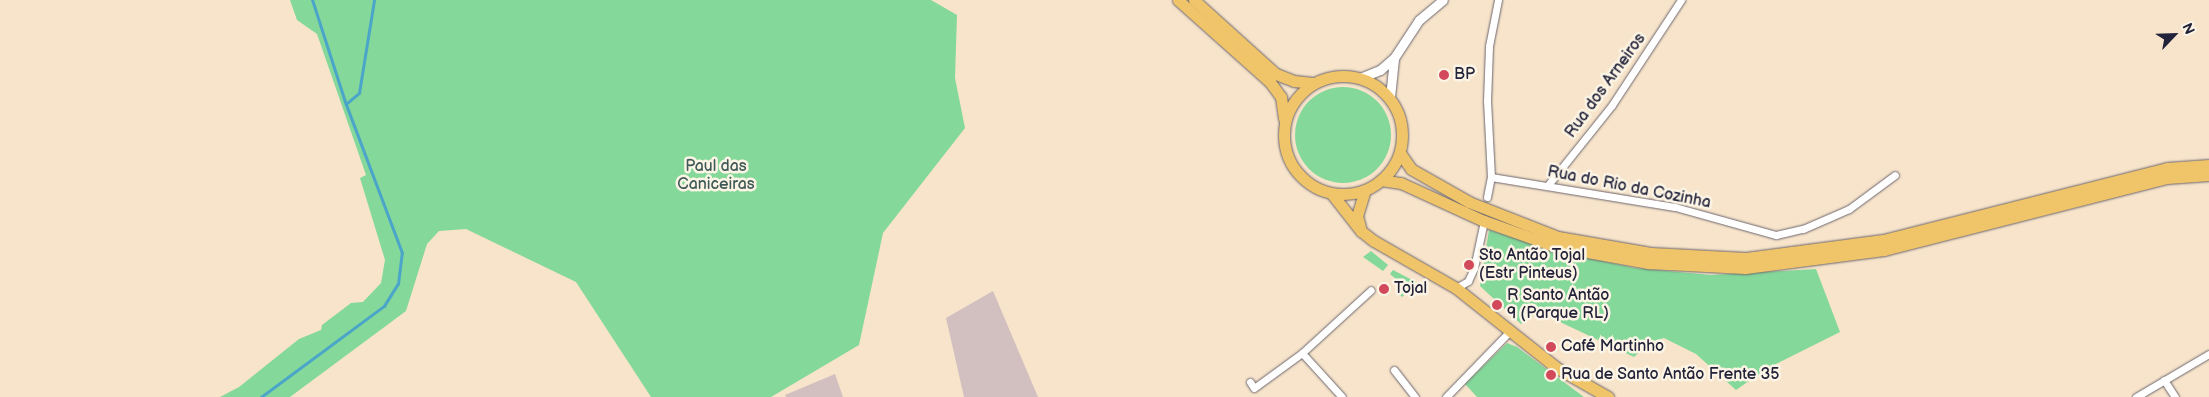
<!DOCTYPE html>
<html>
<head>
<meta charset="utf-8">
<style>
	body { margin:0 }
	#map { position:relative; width:2209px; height:397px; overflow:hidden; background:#f7e4cb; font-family:"Balsamiq Sans",sans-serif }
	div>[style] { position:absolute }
	.industrial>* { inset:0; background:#d2bfc0 }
	.green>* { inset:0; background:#84d89a }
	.round { border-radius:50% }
	.stream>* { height:2.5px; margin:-1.25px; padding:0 1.25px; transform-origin:1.25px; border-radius:1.25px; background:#4ba5c9 }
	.roads { filter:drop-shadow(0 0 1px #6d666d) drop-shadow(0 0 1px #6d666d) }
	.minor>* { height:7px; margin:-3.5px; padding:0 3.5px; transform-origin:3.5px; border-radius:3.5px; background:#fff }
	.tertiary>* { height:9px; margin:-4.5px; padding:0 4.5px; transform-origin:4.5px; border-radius:4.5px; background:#fff }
	.primary>* { height:11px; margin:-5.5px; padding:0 5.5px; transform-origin:5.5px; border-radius:5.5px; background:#f0c469 }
	.trunk>* { height:11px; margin:-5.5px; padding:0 5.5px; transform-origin:5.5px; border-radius:5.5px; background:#f0c469 }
	.trunk>.ring { margin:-5.5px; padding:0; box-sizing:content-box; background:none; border:11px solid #f0c469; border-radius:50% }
	.dots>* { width:14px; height:14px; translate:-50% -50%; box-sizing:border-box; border:2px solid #fcf5e5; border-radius:50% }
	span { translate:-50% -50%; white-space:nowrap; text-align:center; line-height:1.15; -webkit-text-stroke:5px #fcf5e5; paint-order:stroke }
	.poi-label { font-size:16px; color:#22223b }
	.left { translate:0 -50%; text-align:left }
	.street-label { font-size:16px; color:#22223b }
	.park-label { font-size:16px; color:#3f5958 }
	.north { position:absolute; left:2149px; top:10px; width:50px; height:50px; -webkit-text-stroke:4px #fcf5e5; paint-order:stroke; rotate:66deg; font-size:14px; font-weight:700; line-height:20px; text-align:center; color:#22223b }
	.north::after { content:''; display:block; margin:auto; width:18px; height:22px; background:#22223b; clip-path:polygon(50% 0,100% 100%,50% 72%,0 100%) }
</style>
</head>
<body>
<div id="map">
	<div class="industrial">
		<i style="clip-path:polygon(993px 291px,1038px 397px,964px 397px,946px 318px)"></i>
		<i style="clip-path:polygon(835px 374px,843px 397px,786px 397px,785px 395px)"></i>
	</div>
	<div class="green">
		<i style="clip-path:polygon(290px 0,931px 0,957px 15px,955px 78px,965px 128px,883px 233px,859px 345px,771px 397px,651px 397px,576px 282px,466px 229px,439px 231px,427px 244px,406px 311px,290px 397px,220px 397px,239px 387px,299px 339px,321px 330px,322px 325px,351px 303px,363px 302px,381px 283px,385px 260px,360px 178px,366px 175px,317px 34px,297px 20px)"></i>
		<i class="round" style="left:1295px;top:87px;width:96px;height:96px"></i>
		<i style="clip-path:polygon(1489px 230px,1563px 253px,1635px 268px,1711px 275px,1816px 269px,1840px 332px,1766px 369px,1736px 390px,1696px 354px,1664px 338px,1650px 342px,1634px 357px,1539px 312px,1521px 324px,1480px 286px)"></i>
		<i style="clip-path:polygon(1371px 251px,1388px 265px,1383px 271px,1363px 257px)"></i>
		<i style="clip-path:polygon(1393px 270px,1418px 283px,1402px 297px,1396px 290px,1402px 284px,1390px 274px)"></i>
		<i style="clip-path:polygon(1507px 343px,1517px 347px,1584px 397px,1477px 397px,1465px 384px)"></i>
	</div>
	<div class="stream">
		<i style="left:346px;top:104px;width:17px;rotate:-40deg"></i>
		<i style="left:359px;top:93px;width:94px;rotate:-80.8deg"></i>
		<i style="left:261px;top:397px;width:153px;rotate:-36.5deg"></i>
		<i style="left:384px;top:306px;width:26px;rotate:-58deg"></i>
		<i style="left:398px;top:284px;width:31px;rotate:-83deg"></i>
		<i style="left:402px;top:253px;width:158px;rotate:-110.7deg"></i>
		<i style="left:346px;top:105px;width:110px;rotate:-107.9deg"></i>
	</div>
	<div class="roads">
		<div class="minor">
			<i style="left:1491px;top:177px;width:186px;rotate:9.3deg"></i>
			<i style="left:1675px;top:207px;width:105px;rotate:15.5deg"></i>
			<i style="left:1776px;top:235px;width:28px;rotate:-13deg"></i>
			<i style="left:1803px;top:229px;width:50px;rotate:-23.5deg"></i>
			<i style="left:1849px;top:209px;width:57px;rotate:-36.5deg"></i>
			<i style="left:1548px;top:185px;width:102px;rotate:-51.3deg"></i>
			<i style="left:1612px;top:105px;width:126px;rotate:-56.7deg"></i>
			<i style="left:1487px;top:197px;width:20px;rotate:-79deg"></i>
			<i style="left:1491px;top:177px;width:76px;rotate:-93deg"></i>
			<i style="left:1487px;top:101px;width:55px;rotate:-87.9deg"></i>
			<i style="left:1489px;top:46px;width:47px;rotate:-78.9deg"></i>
			<i style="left:1456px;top:288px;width:14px;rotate:-30deg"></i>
			<i style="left:1468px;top:281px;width:14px;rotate:-65deg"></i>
			<i style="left:1474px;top:268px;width:48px;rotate:-78deg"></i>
			<i style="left:1302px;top:353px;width:59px;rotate:47.7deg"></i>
			<i style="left:1394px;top:370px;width:34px;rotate:52deg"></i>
			<i style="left:2164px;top:380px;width:20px;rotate:57deg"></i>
			<i style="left:1250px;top:382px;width:7px;rotate:56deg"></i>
			<i style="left:1254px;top:388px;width:59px;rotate:-36.1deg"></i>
			<i style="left:1302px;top:353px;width:93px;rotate:-42.4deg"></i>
			<i style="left:1446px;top:397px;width:93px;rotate:-45.9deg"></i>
			<i style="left:2136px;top:397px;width:85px;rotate:-30.5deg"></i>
		</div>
		<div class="tertiary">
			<i style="left:1360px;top:78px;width:22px;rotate:-22deg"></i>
			<i style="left:1380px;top:70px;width:18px;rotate:-41deg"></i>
			<i style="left:1394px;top:58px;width:45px;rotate:-56.7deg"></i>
			<i style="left:1419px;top:20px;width:31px;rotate:-40deg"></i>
			<i style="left:1390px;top:97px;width:39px;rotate:-84deg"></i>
		</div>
		<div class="primary">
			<i style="left:1332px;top:194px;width:47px;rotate:51.9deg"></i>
			<i style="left:1361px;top:231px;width:16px;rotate:38deg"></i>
			<i style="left:1374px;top:241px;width:95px;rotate:29.8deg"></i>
			<i style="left:1456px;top:288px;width:129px;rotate:38.4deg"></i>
			<i style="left:1557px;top:368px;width:59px;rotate:29.6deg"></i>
			<i style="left:1360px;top:227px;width:11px;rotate:-105deg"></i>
			<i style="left:1357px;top:216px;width:27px;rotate:-73deg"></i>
		</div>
		<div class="trunk">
			<i style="left:1178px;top:0;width:123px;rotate:41.7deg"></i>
			<i style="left:1270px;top:82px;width:19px;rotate:54deg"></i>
			<i style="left:1281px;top:97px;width:22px;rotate:82deg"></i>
			<i style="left:1194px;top:0;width:110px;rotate:42.1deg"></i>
			<i style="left:1276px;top:74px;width:19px;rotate:21deg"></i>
			<i style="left:1294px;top:81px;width:19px;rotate:6deg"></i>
			<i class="ring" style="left:1284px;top:76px;width:107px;height:107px"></i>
			<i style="left:1400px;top:153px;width:19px;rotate:55deg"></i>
			<i style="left:1411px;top:169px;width:67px;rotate:29.6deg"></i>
			<i style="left:1469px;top:202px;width:96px;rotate:21.5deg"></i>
			<i style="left:1558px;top:237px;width:94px;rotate:9.8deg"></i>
			<i style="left:1651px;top:253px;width:95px;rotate:3deg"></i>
			<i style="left:1746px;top:258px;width:138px;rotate:-7.5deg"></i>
			<i style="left:1883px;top:240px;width:293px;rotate:-14.2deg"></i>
			<i style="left:2167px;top:168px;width:42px;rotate:-4.1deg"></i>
			<i style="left:1381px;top:180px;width:20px;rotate:9deg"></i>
			<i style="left:1401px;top:183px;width:91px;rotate:24.6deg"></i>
			<i style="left:1484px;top:221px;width:74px;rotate:19.7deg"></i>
			<i style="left:1554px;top:246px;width:96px;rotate:10.3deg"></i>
			<i style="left:1648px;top:263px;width:97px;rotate:3deg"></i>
			<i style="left:1745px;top:268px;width:140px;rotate:-7.4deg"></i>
			<i style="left:1884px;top:250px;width:292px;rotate:-14.3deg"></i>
			<i style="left:2167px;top:178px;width:42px;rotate:-4.1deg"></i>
		</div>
	</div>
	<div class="dots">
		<i style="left:1444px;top:75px;background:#d1495b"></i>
		<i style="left:1469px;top:265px;background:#d1495b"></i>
		<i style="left:1384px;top:289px;background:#d1495b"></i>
		<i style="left:1497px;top:305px;background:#d1495b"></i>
		<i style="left:1551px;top:347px;background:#d1495b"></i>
		<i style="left:1551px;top:375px;background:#d1495b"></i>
	</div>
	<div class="poi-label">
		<span class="left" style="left:1454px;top:75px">BP</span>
		<span class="left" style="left:1479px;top:265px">Sto Antão Tojal<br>(Estr Pinteus)</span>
		<span class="left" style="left:1394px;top:289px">Tojal</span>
		<span class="left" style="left:1507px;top:305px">R Santo Antão<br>9 (Parque RL)</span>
		<span class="left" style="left:1561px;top:347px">Café Martinho</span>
		<span class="left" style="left:1561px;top:375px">Rua de Santo Antão Frente 35</span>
	</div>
	<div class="street-label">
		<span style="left:1606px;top:86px;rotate:-54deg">Rua dos Arneiros</span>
		<span style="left:1629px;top:188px;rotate:11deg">Rua do Rio da Cozinha</span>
	</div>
	<div class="park-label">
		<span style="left:716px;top:176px">Paul das<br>Caniceiras</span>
	</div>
	<div class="north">N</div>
</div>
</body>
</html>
